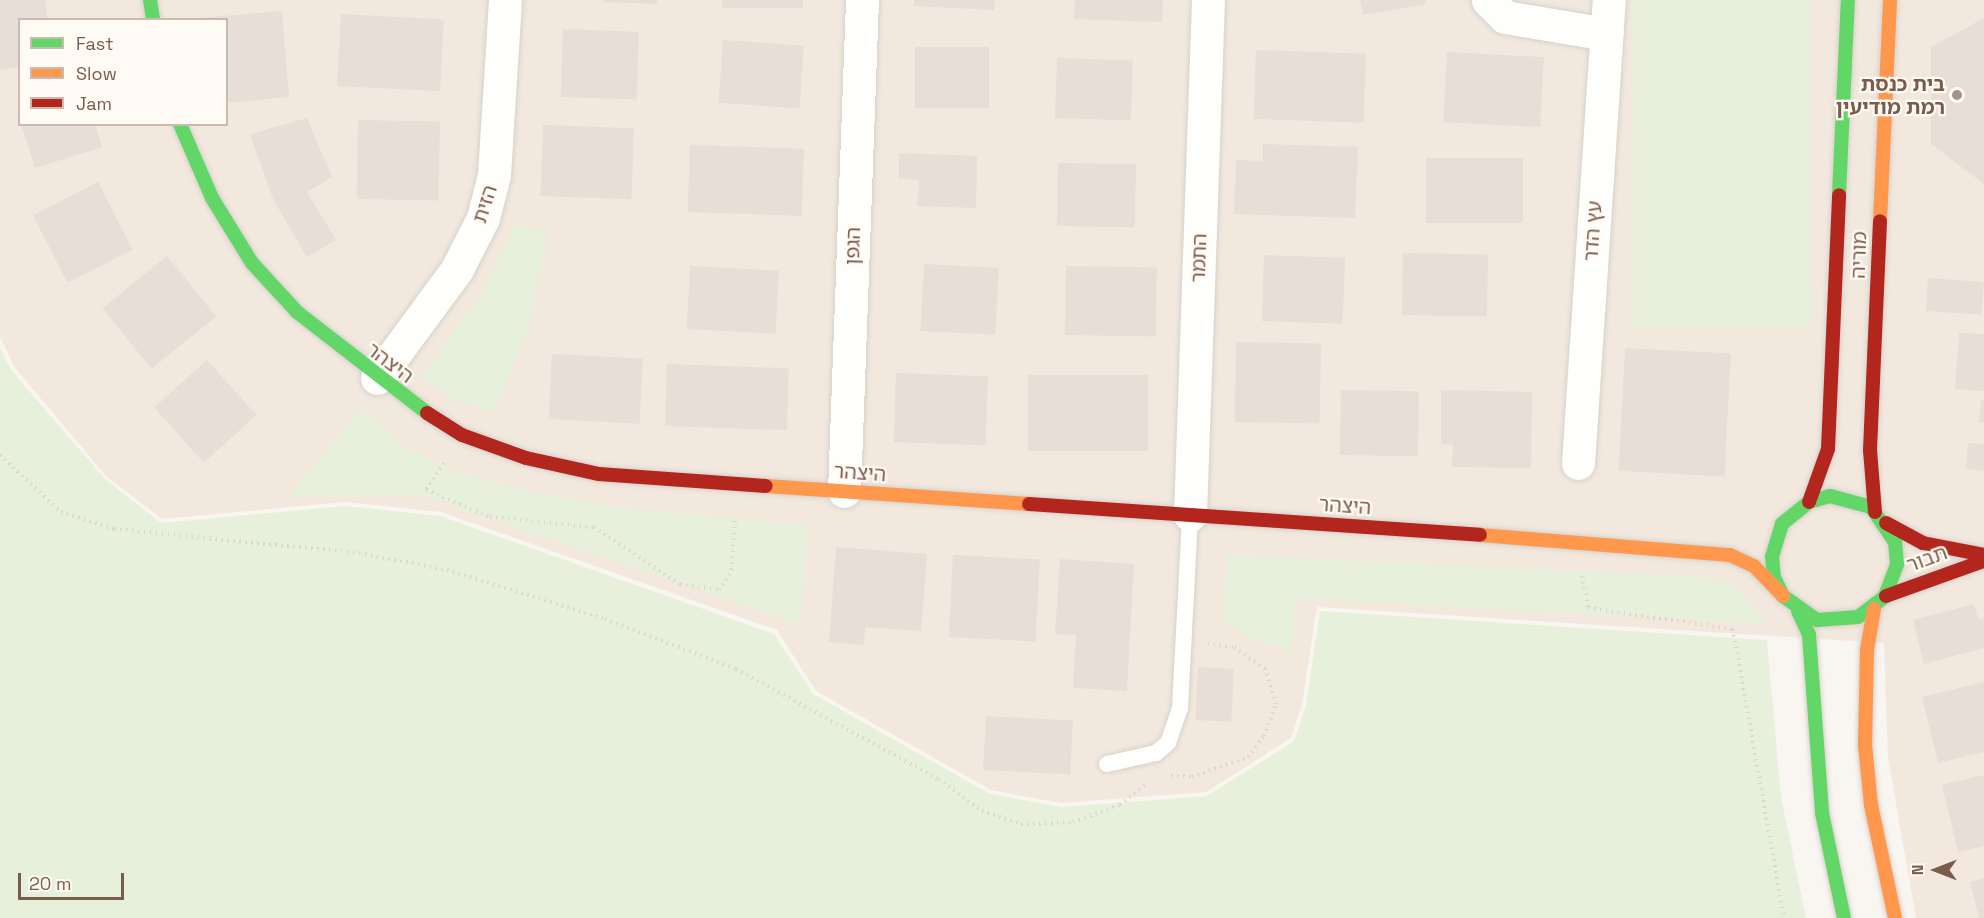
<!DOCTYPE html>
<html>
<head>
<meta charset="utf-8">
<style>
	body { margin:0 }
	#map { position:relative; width:1984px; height:918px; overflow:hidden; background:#f9f5f0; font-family:"Space Grotesk","Noto Sans Hebrew",sans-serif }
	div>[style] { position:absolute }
	.residential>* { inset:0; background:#f2e8de }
	.green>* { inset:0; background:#e7f0db; transform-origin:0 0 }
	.building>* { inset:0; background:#e6ded7; transform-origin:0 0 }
	.path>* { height:4px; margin-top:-2px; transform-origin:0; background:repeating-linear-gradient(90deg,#dcd5d0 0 1.5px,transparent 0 6px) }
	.roads { filter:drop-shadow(0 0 2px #d7d1cb) drop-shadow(0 0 2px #d7d1cb) }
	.lane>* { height:16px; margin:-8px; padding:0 8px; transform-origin:8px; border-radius:8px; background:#fefefd }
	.street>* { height:33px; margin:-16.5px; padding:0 16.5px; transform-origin:16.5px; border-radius:16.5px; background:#fefefd }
	.fast>* { height:14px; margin:-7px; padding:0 7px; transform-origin:7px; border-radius:7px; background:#63d668 }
	.slow>* { height:14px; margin:-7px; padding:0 7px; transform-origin:7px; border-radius:7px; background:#ff974d }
	.jam>* { height:14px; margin:-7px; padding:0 7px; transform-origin:7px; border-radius:7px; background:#b3261e }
	.dots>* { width:16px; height:16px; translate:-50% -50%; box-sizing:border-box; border:3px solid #fffaf3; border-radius:50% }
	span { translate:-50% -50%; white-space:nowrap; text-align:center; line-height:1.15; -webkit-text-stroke:4.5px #fffaf3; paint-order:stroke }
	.poi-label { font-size:20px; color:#7a5c4d; font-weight:700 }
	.right { translate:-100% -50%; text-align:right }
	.street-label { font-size:20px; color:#7a5c4d }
	.legend { position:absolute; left:18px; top:18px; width:210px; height:108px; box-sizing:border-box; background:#fffaf3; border:2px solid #cabbb1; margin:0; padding:8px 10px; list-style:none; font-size:18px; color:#7a5c4d }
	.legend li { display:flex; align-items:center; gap:12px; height:30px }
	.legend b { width:30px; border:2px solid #cabbb1 }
	.north { position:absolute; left:1906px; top:840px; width:60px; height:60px; -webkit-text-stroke:4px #fffaf3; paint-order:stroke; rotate:270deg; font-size:16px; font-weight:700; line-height:24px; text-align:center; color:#7a5c4d }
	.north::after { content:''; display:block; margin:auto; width:21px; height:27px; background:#7a5c4d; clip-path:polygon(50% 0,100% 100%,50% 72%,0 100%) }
	.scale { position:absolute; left:18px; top:873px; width:106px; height:27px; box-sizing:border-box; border:3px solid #7a5c4d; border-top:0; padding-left:8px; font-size:18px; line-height:21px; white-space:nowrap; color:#7a5c4d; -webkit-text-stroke:4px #fffaf3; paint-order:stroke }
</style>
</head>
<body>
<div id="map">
	<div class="residential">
		<i style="clip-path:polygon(evenodd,0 0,1984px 0,1984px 918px,1916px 918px,1888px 758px,1884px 643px,1317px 607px,1302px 704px,1291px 738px,1206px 792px,1061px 803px,991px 790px,816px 691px,777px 630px,441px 512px,345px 502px,162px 519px,106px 476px,15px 368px,0 337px,0 0,20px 20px,226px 20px,226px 124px,20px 124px,20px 20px)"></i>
	</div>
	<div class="green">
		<i style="left:1633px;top:0;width:178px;height:328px"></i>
		<i style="clip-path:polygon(513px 226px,547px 230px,530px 322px,494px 413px,452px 398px,421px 377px,483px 292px)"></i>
		<i style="clip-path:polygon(0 347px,11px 370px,104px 478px,161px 523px,345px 506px,440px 516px,774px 634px,813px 694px,990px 794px,1061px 807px,1207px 796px,1294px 741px,1306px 705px,1320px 611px,1767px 640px,1781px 798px,1806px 918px,0 918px)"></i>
		<i style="clip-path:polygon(361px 409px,404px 447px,455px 471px,533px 493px,640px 510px,809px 525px,800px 624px,421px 495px,290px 495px)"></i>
		<i style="clip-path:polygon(1227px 555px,1704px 577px,1736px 587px,1766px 624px,1295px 598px,1291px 652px,1248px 637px,1224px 619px)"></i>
	</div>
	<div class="building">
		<i style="clip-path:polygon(0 0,45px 0,48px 20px,20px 20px,20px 67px,0 70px)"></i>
		<i style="clip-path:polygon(603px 0,657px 0,657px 4px,603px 2px)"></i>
		<i style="left:722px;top:0;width:81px;height:8px"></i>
		<i style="clip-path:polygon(914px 0,995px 0,994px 10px,914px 6px)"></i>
		<i style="clip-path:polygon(1075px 0,1163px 0,1162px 22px,1074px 19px)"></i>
		<i style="clip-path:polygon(1360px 0,1425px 0,1426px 4px,1363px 15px)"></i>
		<i style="clip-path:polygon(282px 11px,289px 97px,226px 103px,226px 20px,199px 18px)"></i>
		<i style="left:341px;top:14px;width:103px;height:72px;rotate:3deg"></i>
		<i style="clip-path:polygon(1984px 18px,1984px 184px,1931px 144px,1931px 47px)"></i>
		<i style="left:563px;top:29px;width:76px;height:68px;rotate:2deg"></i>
		<i style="left:723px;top:40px;width:81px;height:63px;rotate:4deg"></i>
		<i style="left:915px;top:47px;width:74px;height:61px"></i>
		<i style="left:1256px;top:50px;width:110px;height:69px;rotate:2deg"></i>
		<i style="left:1447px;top:52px;width:97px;height:70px;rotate:3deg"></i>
		<i style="left:1057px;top:58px;width:76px;height:60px;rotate:2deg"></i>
		<i style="clip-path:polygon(307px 118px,332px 177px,307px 192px,336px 240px,307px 257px,273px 199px,250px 134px)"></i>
		<i style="left:358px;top:120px;width:82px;height:79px;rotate:1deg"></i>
		<i style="clip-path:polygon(21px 124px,95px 124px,102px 147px,35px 168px)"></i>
		<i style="left:543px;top:125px;width:91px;height:71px;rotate:2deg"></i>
		<i style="clip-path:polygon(1263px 144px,1358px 147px,1355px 218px,1234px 214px,1236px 160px,1263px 161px)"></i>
		<i style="left:690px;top:145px;width:114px;height:67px;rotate:2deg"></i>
		<i style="clip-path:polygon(899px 153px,977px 156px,976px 208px,917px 206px,919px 180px,899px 179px)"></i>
		<i style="left:1426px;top:158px;width:97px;height:65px"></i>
		<i style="left:1058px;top:163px;width:78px;height:63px;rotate:1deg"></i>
		<i style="left:98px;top:182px;width:76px;height:73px;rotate:63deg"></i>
		<i style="left:1403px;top:253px;width:85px;height:62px;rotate:1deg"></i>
		<i style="left:1264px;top:255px;width:81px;height:66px;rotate:2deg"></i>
		<i style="left:167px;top:256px;width:78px;height:83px;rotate:51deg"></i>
		<i style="left:924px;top:264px;width:75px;height:67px;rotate:3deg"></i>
		<i style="left:690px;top:266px;width:89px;height:63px;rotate:3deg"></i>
		<i style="left:1066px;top:266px;width:91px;height:69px;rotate:1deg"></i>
		<i style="left:1928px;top:278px;width:56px;height:33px;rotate:4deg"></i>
		<i style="clip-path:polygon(1959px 333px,1984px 334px,1984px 391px,1955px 389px)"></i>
		<i style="left:1236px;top:342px;width:85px;height:80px;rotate:1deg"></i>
		<i style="left:1625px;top:348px;width:106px;height:123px;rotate:3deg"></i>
		<i style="left:552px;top:354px;width:91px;height:65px;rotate:3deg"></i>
		<i style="left:207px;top:360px;width:74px;height:71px;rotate:48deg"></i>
		<i style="left:667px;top:364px;width:122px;height:62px;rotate:2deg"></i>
		<i style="left:896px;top:373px;width:92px;height:69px;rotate:2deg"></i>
		<i style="left:1028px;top:375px;width:120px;height:76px"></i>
		<i style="left:1341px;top:390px;width:78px;height:65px;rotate:1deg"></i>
		<i style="clip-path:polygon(1441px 390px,1532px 392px,1531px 468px,1452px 467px,1453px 445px,1441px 444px)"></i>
		<i style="clip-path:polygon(1981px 400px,1984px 400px,1984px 423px,1979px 423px)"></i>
		<i style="clip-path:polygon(1968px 443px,1984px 444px,1984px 471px,1966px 469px)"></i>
		<i style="clip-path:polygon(836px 547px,927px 554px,921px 631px,865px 627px,864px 645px,829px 642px)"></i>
		<i style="left:953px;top:555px;width:87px;height:82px;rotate:3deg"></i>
		<i style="clip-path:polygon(1060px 559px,1134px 564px,1127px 691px,1073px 688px,1076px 635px,1055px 634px)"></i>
		<i style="clip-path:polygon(1974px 604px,1978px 619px,1984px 618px,1984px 648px,1924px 664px,1913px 620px)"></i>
		<i style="left:1198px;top:667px;width:36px;height:53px;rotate:3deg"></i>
		<i style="clip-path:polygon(1984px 682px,1984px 752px,1938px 763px,1922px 697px)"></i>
		<i style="left:986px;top:716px;width:87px;height:54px;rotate:3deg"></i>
		<i style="clip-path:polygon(1984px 775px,1984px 846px,1958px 852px,1942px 785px)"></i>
		<i style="clip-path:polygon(1984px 878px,1984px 918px,1979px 918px,1970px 882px)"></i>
	</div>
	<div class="path">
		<i style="left:0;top:455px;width:83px;rotate:43.1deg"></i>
		<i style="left:61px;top:512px;width:56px;rotate:17.8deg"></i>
		<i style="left:114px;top:529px;width:246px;rotate:5.6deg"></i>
		<i style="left:359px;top:553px;width:90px;rotate:10.9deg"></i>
		<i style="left:447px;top:570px;width:165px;rotate:17.2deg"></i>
		<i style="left:605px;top:619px;width:140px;rotate:20.9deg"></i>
		<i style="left:736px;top:669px;width:231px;rotate:28.5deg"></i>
		<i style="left:939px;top:779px;width:54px;rotate:36.7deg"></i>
		<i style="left:982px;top:811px;width:41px;rotate:18.4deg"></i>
		<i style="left:1021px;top:824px;width:52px;rotate:-2.2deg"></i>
		<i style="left:1073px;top:822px;width:50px;rotate:-19.9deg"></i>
		<i style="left:1120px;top:805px;width:33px;rotate:-39deg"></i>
		<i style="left:444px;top:463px;width:32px;rotate:124deg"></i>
		<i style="left:426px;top:490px;width:69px;rotate:22.9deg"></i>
		<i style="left:490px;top:517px;width:104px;rotate:5.5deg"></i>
		<i style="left:594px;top:527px;width:104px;rotate:34deg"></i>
		<i style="left:680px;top:585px;width:39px;rotate:7deg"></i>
		<i style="left:719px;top:590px;width:24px;rotate:-57deg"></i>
		<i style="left:732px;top:570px;width:51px;rotate:-86.6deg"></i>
		<i style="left:1582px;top:576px;width:33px;rotate:79deg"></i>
		<i style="left:1588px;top:608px;width:147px;rotate:8.2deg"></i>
		<i style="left:1733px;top:629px;width:293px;rotate:80deg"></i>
		<i style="left:1171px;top:776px;width:21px;rotate:3deg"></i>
		<i style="left:1192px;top:777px;width:59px;rotate:-19.7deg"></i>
		<i style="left:1248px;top:757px;width:26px;rotate:-53deg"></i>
		<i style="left:1264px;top:736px;width:34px;rotate:-69deg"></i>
		<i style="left:1276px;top:704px;width:37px;rotate:-107deg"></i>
		<i style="left:1265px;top:669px;width:39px;rotate:-145deg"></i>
		<i style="left:1233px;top:647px;width:25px;rotate:-171deg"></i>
	</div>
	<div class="roads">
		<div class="lane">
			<i style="left:1107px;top:764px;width:50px;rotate:-12.7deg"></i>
			<i style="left:1156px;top:753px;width:16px;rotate:-40deg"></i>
			<i style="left:1168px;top:743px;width:37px;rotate:-71deg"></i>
			<i style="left:1180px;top:708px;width:193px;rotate:-87deg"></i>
		</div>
		<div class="street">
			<i style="left:1488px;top:0;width:24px;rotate:45deg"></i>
			<i style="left:1505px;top:17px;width:103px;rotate:9.5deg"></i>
			<i style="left:377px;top:378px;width:135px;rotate:-53.7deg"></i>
			<i style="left:457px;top:269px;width:57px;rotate:-63deg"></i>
			<i style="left:483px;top:218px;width:44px;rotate:-75.7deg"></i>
			<i style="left:494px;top:175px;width:175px;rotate:-86.4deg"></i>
			<i style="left:1578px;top:463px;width:464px;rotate:-86.2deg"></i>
			<i style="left:844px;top:491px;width:491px;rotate:-87.9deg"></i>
			<i style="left:1190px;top:515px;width:515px;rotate:-88deg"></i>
		</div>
		<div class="fast">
			<i style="left:150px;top:0;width:20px;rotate:81deg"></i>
			<i style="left:180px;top:124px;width:81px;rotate:66.6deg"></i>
			<i style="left:212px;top:198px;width:76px;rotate:58.4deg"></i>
			<i style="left:252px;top:263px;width:67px;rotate:47.4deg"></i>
			<i style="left:297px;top:312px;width:165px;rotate:37.8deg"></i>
			<i style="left:1839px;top:195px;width:195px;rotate:-87.4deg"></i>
			<i style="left:1885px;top:596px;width:34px;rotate:-69deg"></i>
			<i style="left:1897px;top:564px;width:22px;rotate:-95deg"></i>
			<i style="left:1895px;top:542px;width:42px;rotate:-124.4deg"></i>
			<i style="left:1871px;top:507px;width:42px;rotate:-165deg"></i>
			<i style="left:1830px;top:496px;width:22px;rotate:164deg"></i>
			<i style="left:1809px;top:502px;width:35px;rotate:141deg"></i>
			<i style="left:1782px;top:524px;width:34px;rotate:107deg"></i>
			<i style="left:1772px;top:556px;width:21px;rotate:85deg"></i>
			<i style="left:1774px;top:577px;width:21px;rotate:65deg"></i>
			<i style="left:1783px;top:596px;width:42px;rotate:35.2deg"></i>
			<i style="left:1817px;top:620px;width:41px;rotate:-4.2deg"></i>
			<i style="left:1858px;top:617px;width:35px;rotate:-37deg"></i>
			<i style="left:1798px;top:611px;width:26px;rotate:65deg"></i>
			<i style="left:1809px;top:635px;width:178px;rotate:85.8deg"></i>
			<i style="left:1822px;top:813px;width:107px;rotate:78.2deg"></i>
		</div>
		<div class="slow">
			<i style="left:1880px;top:221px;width:221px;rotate:-87.4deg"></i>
			<i style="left:766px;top:486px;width:264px;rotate:3.9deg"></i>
			<i style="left:1480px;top:535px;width:251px;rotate:4.6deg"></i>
			<i style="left:1730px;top:555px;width:26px;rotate:25deg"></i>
			<i style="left:1754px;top:566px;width:42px;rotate:46deg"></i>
			<i style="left:1874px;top:609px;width:42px;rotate:99.7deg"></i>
			<i style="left:1867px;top:650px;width:95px;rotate:91.2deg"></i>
			<i style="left:1865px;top:745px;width:60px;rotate:84.3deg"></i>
			<i style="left:1871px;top:805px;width:116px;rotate:78deg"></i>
		</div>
		<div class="jam">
			<i style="left:427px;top:413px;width:41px;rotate:32.2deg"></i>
			<i style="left:462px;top:435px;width:68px;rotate:19.8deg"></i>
			<i style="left:526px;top:458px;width:75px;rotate:12.4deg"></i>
			<i style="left:599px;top:474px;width:167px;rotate:4.1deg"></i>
			<i style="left:1809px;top:502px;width:56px;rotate:-70.3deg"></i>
			<i style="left:1828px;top:449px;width:254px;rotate:-87.5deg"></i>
			<i style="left:1029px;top:504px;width:452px;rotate:3.9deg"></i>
			<i style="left:1875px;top:512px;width:62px;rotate:-94.6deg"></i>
			<i style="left:1870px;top:450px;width:229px;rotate:-87.5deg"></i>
			<i style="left:1886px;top:523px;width:42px;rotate:28.4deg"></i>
			<i style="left:1923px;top:543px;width:62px;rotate:11.1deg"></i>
			<i style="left:1886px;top:596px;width:104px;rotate:-19.7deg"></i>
		</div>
	</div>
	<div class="dots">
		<i style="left:1957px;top:95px;background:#a69286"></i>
	</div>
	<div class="poi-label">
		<span class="right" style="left:1945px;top:96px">בית כנסת<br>רמת מודיעין</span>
	</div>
	<div class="street-label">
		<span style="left:485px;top:204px;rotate:-72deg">הזית</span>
		<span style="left:1593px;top:231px;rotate:-86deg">עץ הדר</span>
		<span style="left:853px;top:246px;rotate:-88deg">הגפן</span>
		<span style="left:1859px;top:255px;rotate:-88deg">מוריה</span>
		<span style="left:1199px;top:258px;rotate:-88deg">התמר</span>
		<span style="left:390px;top:363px;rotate:37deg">היצהר</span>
		<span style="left:860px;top:473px;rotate:4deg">היצהר</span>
		<span style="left:1345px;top:506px;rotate:4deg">היצהר</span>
		<span style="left:1927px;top:559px;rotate:-20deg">תבור</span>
	</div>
	<ul class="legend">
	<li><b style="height:8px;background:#63d668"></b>Fast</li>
	<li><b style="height:8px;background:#ff974d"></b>Slow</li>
	<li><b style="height:8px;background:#b3261e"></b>Jam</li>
	</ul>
	<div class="north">N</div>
	<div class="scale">20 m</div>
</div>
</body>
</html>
